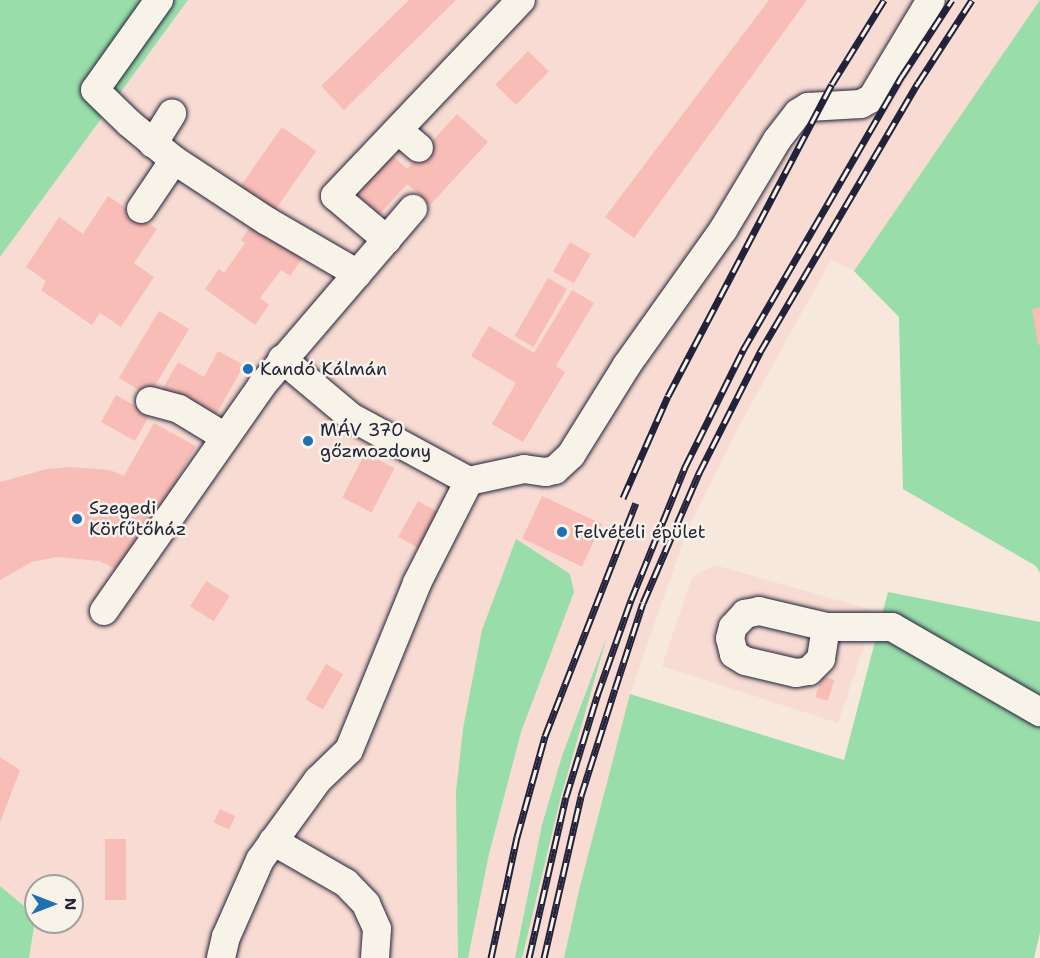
<!DOCTYPE html>
<html>
<head>
<meta charset="utf-8">
<style>
	body { margin:0 }
	#map { position:relative; width:1040px; height:958px; overflow:hidden; background:#f7e8de; font-family:"Shantell Sans",sans-serif }
	div>[style] { position:absolute }
	.built>* { inset:0; background:#f8dbd2 }
	.green>* { inset:0; background:#9da }
	.building>* { inset:0; background:#f9bdb7; transform-origin:0 0 }
	.roads { filter:drop-shadow(0 0 2px #22223b) drop-shadow(0 0 2px #22223b) }
	.minor>* { height:28px; margin:-14px; padding:0 14px; transform-origin:14px; border-radius:14px; background:#f7f3e8 }
	.rail>* { height:7px; margin-top:-3.5px; transform-origin:0; background:repeating-linear-gradient(90deg,#f7f3e8 0 14px,#22223b 0 28px); box-sizing:border-box; border-block:2px solid #22223b }
	.dots>* { width:16px; height:16px; translate:-50% -50%; box-sizing:border-box; border:3px solid #f7f3e8; border-radius:50% }
	span { translate:-50% -50%; white-space:nowrap; text-align:center; line-height:1.15; -webkit-text-stroke:5px #f7f3e8; paint-order:stroke }
	.poi-label { font-size:18px; color:#22223b }
	.left { translate:0 -50%; text-align:left }
	.north { position:absolute; left:24px; top:874px; width:60px; height:60px; box-sizing:border-box; background:#f7f3e8; border:2px solid #a29fa3; border-radius:50%; rotate:90deg; font-size:16px; font-weight:700; line-height:24px; text-align:center; color:#22223b }
	.north::after { content:''; display:block; margin:auto; width:21px; height:27px; background:#1f6fb2; clip-path:polygon(50% 0,100% 100%,50% 72%,0 100%) }
</style>
</head>
<body>
<div id="map">
	<div class="built">
		<i style="clip-path:polygon(188px 0,1040px 0,1040px 572px,1036px 566px,903px 489px,899px 317px,854px 271px,831px 260px,734px 435px,689px 525px,630px 694px,580px 886px,564px 958px,29px 958px,36px 922px,72px 922px,72px 886px,36px 886px,36px 916px,0 886px,0 257px)"></i>
		<i style="clip-path:polygon(715px 565px,872px 610px,870px 627px,838px 723px,662px 666px,692px 577px)"></i>
	</div>
	<div class="green">
		<i style="clip-path:polygon(0 0,188px 0,0 257px)"></i>
		<i style="clip-path:polygon(1040px 0,1040px 573px,1036px 566px,903px 489px,899px 317px,854px 271px)"></i>
		<i style="clip-path:polygon(516px 539px,570px 574px,574px 592px,521px 732px,489px 854px,468px 958px,458px 958px,456px 792px,463px 729px,482px 630px)"></i>
		<i style="clip-path:polygon(888px 592px,1040px 622px,1040px 933px,1034px 958px,564px 958px,580px 886px,630px 694px,844px 760px)"></i>
		<i style="clip-path:polygon(607px 636px,560px 800px,522px 958px,515px 958px,542px 825px,562px 756px)"></i>
		<i style="clip-path:polygon(0 886px,36px 916px,29px 958px,0 958px)"></i>
	</div>
	<div class="building">
		<i style="clip-path:polygon(409px 0,456px 0,344px 110px,321px 86px)"></i>
		<i style="clip-path:polygon(769px 0,807px 0,634px 238px,605px 217px)"></i>
		<i style="left:528px;top:51px;width:29px;height:47px;rotate:44deg"></i>
		<i style="clip-path:polygon(457px 114px,488px 142px,430px 205px,407px 184px,379px 215px,354px 192px,390px 153px,407px 169px)"></i>
		<i style="left:282px;top:127px;width:42px;height:77px;rotate:35deg"></i>
		<i style="clip-path:polygon(108px 196px,157px 229px,134px 263px,154px 277px,121px 327px,100px 313px,92px 325px,41px 290px,46px 281px,26px 267px,59px 217px,83px 234px)"></i>
		<i style="clip-path:polygon(255px 220px,304px 256px,290px 276px,281px 270px,260px 298px,269px 305px,255px 325px,205px 289px,219px 269px,224px 273px,245px 243px,241px 240px)"></i>
		<i style="left:570px;top:242px;width:24px;height:34px;rotate:30deg"></i>
		<i style="left:548px;top:278px;width:22px;height:67px;rotate:30deg"></i>
		<i style="clip-path:polygon(572px 290px,594px 303px,556px 366px,565px 372px,523px 442px,492px 424px,516px 383px,471px 356px,489px 326px,534px 353px)"></i>
		<i style="clip-path:polygon(1040px 307px,1040px 345px,1038px 345px,1032px 309px)"></i>
		<i style="left:159px;top:311px;width:35px;height:78px;rotate:31deg"></i>
		<i style="clip-path:polygon(218px 351px,244px 365px,213px 420px,161px 392px,178px 362px,204px 377px)"></i>
		<i style="left:116px;top:395px;width:39px;height:31px;rotate:29deg"></i>
		<i style="clip-path:polygon(154px 423px,196px 446px,124px 573px,99px 561px,57px 557px,32px 562px,0 580px,0 482px,47px 469px,70px 467px,110px 470px,124px 476px)"></i>
		<i style="left:365px;top:453px;width:33px;height:50px;rotate:27deg"></i>
		<i style="left:542px;top:496px;width:66px;height:47px;rotate:25deg"></i>
		<i style="left:418px;top:501px;width:26px;height:41px;rotate:29deg"></i>
		<i style="left:206px;top:581px;width:28px;height:30px;rotate:32deg"></i>
		<i style="left:326px;top:664px;width:20px;height:41px;rotate:30deg"></i>
		<i style="left:822px;top:676px;width:13px;height:22px;rotate:18deg"></i>
		<i style="clip-path:polygon(0 757px,20px 770px,0 823px)"></i>
		<i style="left:220px;top:809px;width:17px;height:15px;rotate:25deg"></i>
		<i style="left:105px;top:839px;width:21px;height:61px"></i>
	</div>
	<div class="roads">
		<div class="minor">
			<i style="left:159px;top:0;width:110px;rotate:125.4deg"></i>
			<i style="left:95px;top:90px;width:47px;rotate:44.1deg"></i>
			<i style="left:129px;top:123px;width:58px;rotate:39.4deg"></i>
			<i style="left:174px;top:160px;width:111px;rotate:33.3deg"></i>
			<i style="left:267px;top:221px;width:105px;rotate:30.2deg"></i>
			<i style="left:399px;top:131px;width:26px;rotate:40deg"></i>
			<i style="left:153px;top:144px;width:36px;rotate:-58deg"></i>
			<i style="left:141px;top:209px;width:59px;rotate:-56deg"></i>
			<i style="left:387px;top:240px;width:68px;rotate:-139.8deg"></i>
			<i style="left:335px;top:196px;width:270px;rotate:-46.5deg"></i>
			<i style="left:282px;top:359px;width:90px;rotate:40deg"></i>
			<i style="left:351px;top:417px;width:134px;rotate:28.5deg"></i>
			<i style="left:469px;top:481px;width:56px;rotate:-12.3deg"></i>
			<i style="left:524px;top:469px;width:22px;rotate:8deg"></i>
			<i style="left:546px;top:472px;width:9px;rotate:-13deg"></i>
			<i style="left:555px;top:470px;width:22px;rotate:-43deg"></i>
			<i style="left:571px;top:455px;width:106px;rotate:-58.1deg"></i>
			<i style="left:627px;top:365px;width:166px;rotate:-54.6deg"></i>
			<i style="left:723px;top:230px;width:105px;rotate:-59deg"></i>
			<i style="left:777px;top:140px;width:34px;rotate:-52deg"></i>
			<i style="left:798px;top:113px;width:12px;rotate:-31deg"></i>
			<i style="left:808px;top:107px;width:53px;rotate:-3.2deg"></i>
			<i style="left:861px;top:104px;width:13px;rotate:-29deg"></i>
			<i style="left:872px;top:98px;width:114px;rotate:-59deg"></i>
			<i style="left:150px;top:401px;width:30px;rotate:15deg"></i>
			<i style="left:179px;top:409px;width:54px;rotate:31.3deg"></i>
			<i style="left:104px;top:611px;width:276px;rotate:-55deg"></i>
			<i style="left:262px;top:385px;width:232px;rotate:-49.4deg"></i>
			<i style="left:826px;top:627px;width:32px;rotate:99deg"></i>
			<i style="left:821px;top:659px;width:17px;rotate:135deg"></i>
			<i style="left:809px;top:671px;width:13px;rotate:171deg"></i>
			<i style="left:796px;top:673px;width:52px;rotate:-166.8deg"></i>
			<i style="left:745px;top:661px;width:13px;rotate:-148deg"></i>
			<i style="left:734px;top:654px;width:16px;rotate:-104deg"></i>
			<i style="left:730px;top:638px;width:11px;rotate:-75deg"></i>
			<i style="left:733px;top:627px;width:18px;rotate:-47deg"></i>
			<i style="left:745px;top:614px;width:14px;rotate:-12deg"></i>
			<i style="left:759px;top:611px;width:69px;rotate:13.4deg"></i>
			<i style="left:826px;top:627px;width:66px"></i>
			<i style="left:892px;top:627px;width:171px;rotate:29.9deg"></i>
			<i style="left:273px;top:841px;width:84px;rotate:29.9deg"></i>
			<i style="left:346px;top:883px;width:29px;rotate:46deg"></i>
			<i style="left:366px;top:904px;width:27px;rotate:66deg"></i>
			<i style="left:377px;top:929px;width:29px;rotate:94deg"></i>
			<i style="left:221px;top:958px;width:22px;rotate:-77deg"></i>
			<i style="left:226px;top:937px;width:84px;rotate:-66.2deg"></i>
			<i style="left:260px;top:860px;width:99px;rotate:-54.1deg"></i>
			<i style="left:318px;top:780px;width:43px;rotate:-44.1deg"></i>
			<i style="left:349px;top:750px;width:180px;rotate:-67.8deg"></i>
			<i style="left:417px;top:583px;width:114px;rotate:-63deg"></i>
		</div>
	</div>
	<div class="rail">
		<i style="left:623px;top:498px;width:111px;rotate:-66.2deg"></i>
		<i style="left:668px;top:396px;width:352px;rotate:-62.3deg"></i>
		<i style="left:832px;top:84px;width:99px;rotate:-58.2deg"></i>
		<i style="left:491px;top:958px;width:124px;rotate:-77.9deg"></i>
		<i style="left:517px;top:837px;width:105px;rotate:-74.5deg"></i>
		<i style="left:545px;top:736px;width:250px;rotate:-68.7deg"></i>
		<i style="left:529px;top:958px;width:165px;rotate:-77.1deg"></i>
		<i style="left:566px;top:797px;width:106px;rotate:-72.9deg"></i>
		<i style="left:597px;top:696px;width:102px;rotate:-70.5deg"></i>
		<i style="left:631px;top:600px;width:144px;rotate:-67.9deg"></i>
		<i style="left:685px;top:467px;width:131px;rotate:-63.6deg"></i>
		<i style="left:743px;top:350px;width:317px;rotate:-59.9deg"></i>
		<i style="left:902px;top:76px;width:91px;rotate:-56.7deg"></i>
		<i style="left:544px;top:958px;width:166px;rotate:-77.1deg"></i>
		<i style="left:581px;top:796px;width:112px;rotate:-72.4deg"></i>
		<i style="left:615px;top:689px;width:90px;rotate:-72deg"></i>
		<i style="left:643px;top:603px;width:142px;rotate:-66.7deg"></i>
		<i style="left:699px;top:473px;width:136px;rotate:-63.2deg"></i>
		<i style="left:760px;top:352px;width:312px;rotate:-59.6deg"></i>
		<i style="left:918px;top:83px;width:99px;rotate:-57deg"></i>
	</div>
	<div class="dots">
		<i style="left:248px;top:369px;background:#1f6fb2"></i>
		<i style="left:308px;top:441px;background:#1f6fb2"></i>
		<i style="left:77px;top:519px;background:#1f6fb2"></i>
		<i style="left:562px;top:532px;background:#1f6fb2"></i>
	</div>
	<div class="poi-label">
		<span class="left" style="left:260px;top:369px">Kandó Kálmán</span>
		<span class="left" style="left:320px;top:441px">MÁV 370<br>gőzmozdony</span>
		<span class="left" style="left:89px;top:519px">Szegedi<br>Körfűtőház</span>
		<span class="left" style="left:574px;top:532px">Felvételi épület</span>
	</div>
	<div class="north">N</div>
</div>
</body>
</html>
